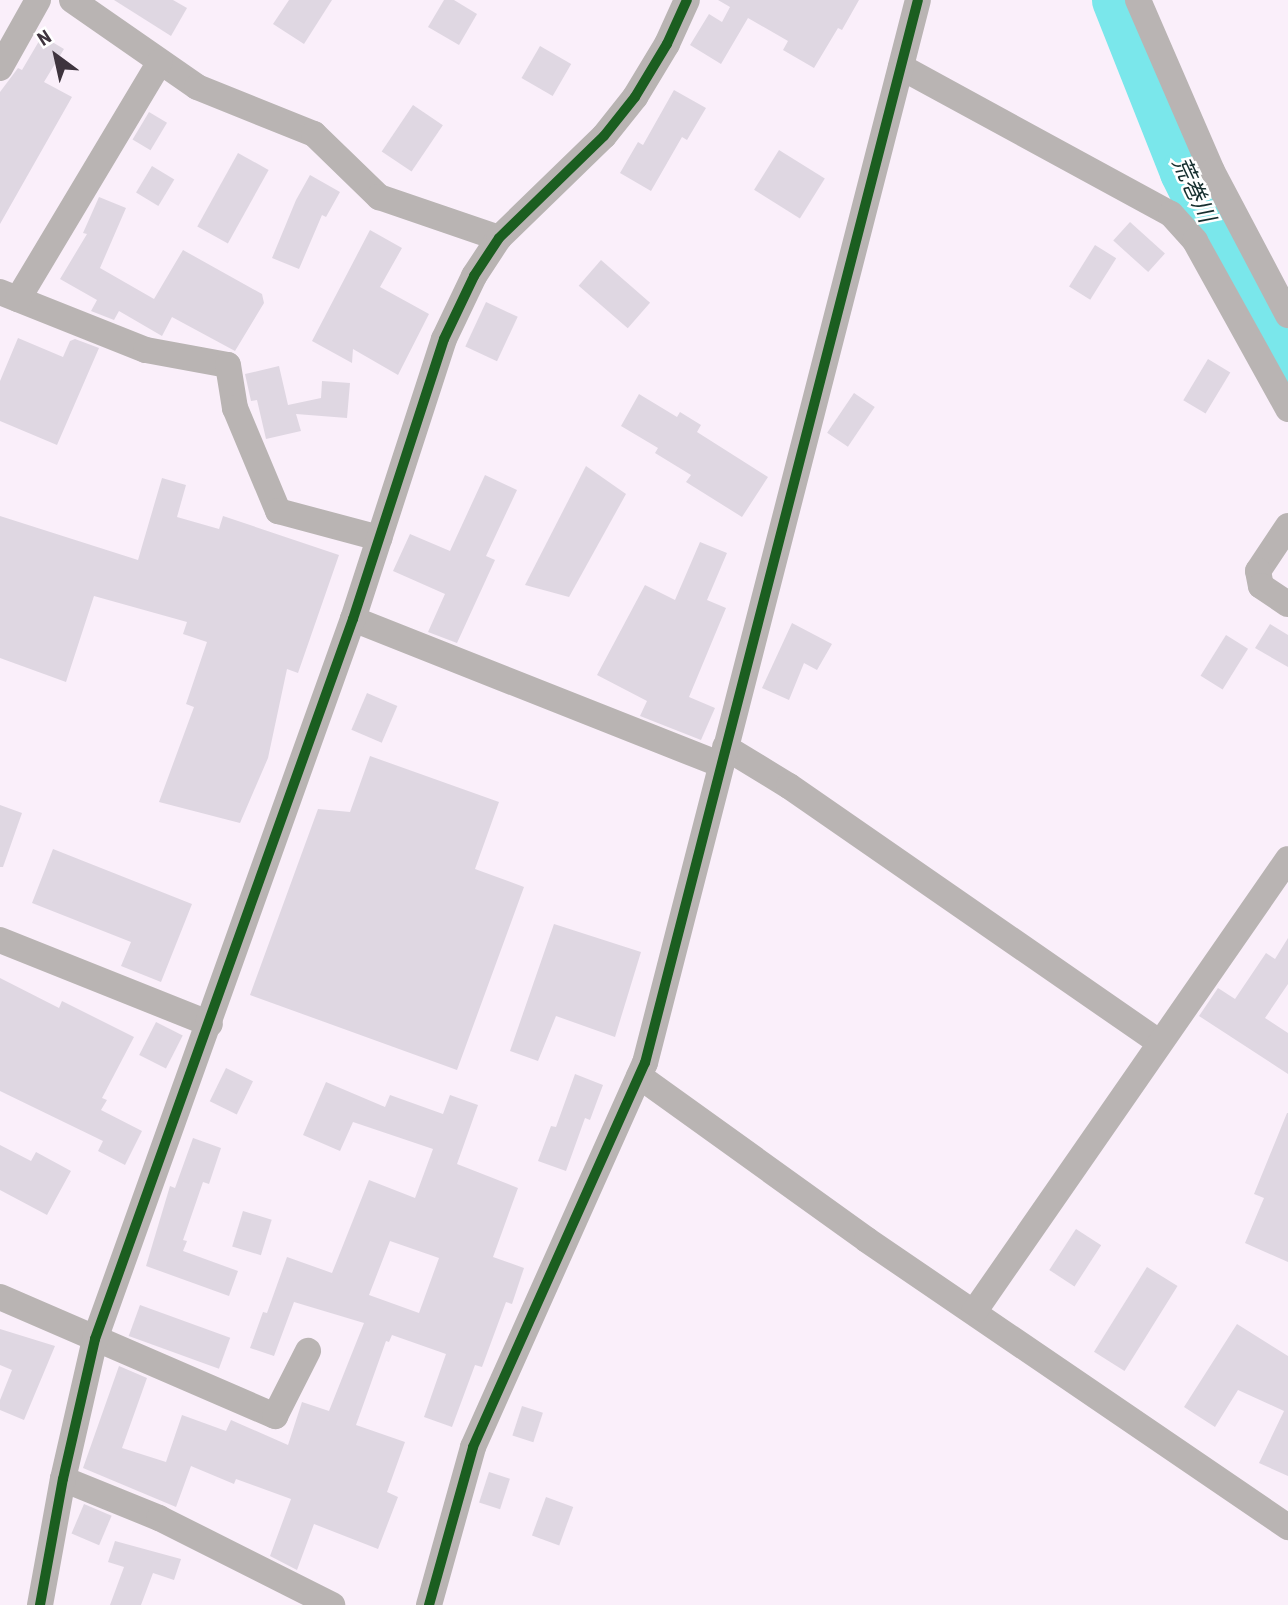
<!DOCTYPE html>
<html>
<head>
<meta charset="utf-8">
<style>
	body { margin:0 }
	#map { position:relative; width:1288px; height:1605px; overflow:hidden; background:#faeffa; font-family:"Roboto Condensed","Noto Sans JP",sans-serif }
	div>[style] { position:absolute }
	.river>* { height:47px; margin:-23.5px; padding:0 23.5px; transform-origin:23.5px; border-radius:23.5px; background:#7ae7eb }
	.building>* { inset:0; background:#dfd7e2; transform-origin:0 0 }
	.street>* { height:26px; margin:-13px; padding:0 13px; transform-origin:13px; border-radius:13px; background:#b9b4b3 }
	.cycleway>* { height:10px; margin:-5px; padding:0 5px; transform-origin:5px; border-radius:5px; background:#1b5e20 }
	span { translate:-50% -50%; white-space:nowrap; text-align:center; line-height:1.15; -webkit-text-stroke:5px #fff; paint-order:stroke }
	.water-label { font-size:23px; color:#152e2e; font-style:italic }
	.north { position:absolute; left:21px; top:21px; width:70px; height:70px; -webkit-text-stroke:5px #fff; paint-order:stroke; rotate:327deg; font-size:19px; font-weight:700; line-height:28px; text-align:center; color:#3e343e }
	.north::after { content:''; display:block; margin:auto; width:24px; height:32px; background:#3e343e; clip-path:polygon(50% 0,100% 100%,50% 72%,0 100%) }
</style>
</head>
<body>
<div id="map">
	<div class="river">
		<i style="left:1115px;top:0;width:185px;rotate:68.4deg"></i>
		<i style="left:1183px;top:172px;width:178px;rotate:63.7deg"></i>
		<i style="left:1262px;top:332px;width:48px;rotate:57deg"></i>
	</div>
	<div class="building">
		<i style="clip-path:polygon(114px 0,173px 0,187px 8px,171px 36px)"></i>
		<i style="clip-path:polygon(289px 0,332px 0,304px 44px,273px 24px)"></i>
		<i style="clip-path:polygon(444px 0,454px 0,477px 14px,459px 45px,428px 27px)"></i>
		<i style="clip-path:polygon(718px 0,859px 0,842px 30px,838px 28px,814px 68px,783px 50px,788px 41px,748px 18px,721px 64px,690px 45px,709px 14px,722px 22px,730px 7px)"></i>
		<i style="clip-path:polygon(42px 36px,64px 49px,44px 82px,72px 97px,0 224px,0 92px,18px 68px,22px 70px)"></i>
		<i style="left:540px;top:46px;width:36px;height:37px;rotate:30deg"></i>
		<i style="clip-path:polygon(674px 90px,706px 108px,687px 140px,682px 137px,651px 191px,620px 173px,638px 142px,643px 145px)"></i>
		<i style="left:413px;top:105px;width:36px;height:56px;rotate:34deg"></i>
		<i style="left:149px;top:112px;width:21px;height:32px;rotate:31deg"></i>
		<i style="left:779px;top:150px;width:54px;height:47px;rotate:32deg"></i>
		<i style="left:238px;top:153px;width:35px;height:84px;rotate:29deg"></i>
		<i style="left:152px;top:166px;width:26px;height:31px;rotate:31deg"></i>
		<i style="clip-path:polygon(310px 175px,340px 192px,326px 217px,322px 215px,299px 269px,272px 258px,296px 200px)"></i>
		<i style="clip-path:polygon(99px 197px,126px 208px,100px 268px,154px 299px,183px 250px,262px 294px,264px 303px,235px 351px,172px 317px,162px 336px,119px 311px,114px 320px,91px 311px,97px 300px,60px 279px,87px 234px,83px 233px)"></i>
		<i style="left:1130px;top:222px;width:47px;height:25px;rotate:42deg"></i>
		<i style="clip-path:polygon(370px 230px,402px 248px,380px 287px,429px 314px,398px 375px,353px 349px,352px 363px,312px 341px)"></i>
		<i style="left:1095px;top:245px;width:25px;height:49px;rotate:32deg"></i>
		<i style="left:601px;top:260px;width:65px;height:34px;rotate:41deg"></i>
		<i style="left:486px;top:302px;width:35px;height:49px;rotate:25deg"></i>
		<i style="clip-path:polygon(18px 338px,63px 357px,70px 341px,75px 339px,99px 348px,57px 445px,0 421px,0 381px)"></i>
		<i style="left:1208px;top:359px;width:26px;height:48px;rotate:31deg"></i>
		<i style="clip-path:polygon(279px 366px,288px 405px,321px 398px,322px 381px,350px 383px,347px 418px,296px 414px,301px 431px,266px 439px,257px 400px,251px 401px,245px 374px)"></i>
		<i style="left:854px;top:393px;width:25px;height:48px;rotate:34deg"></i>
		<i style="clip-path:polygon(639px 394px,677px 417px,680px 412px,701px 425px,697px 432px,768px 477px,742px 517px,686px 482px,691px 475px,655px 453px,658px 448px,621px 426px)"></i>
		<i style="clip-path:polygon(586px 466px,626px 494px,569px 597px,525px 585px)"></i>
		<i style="clip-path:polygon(485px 475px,517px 490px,486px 556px,495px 560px,457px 643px,428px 632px,445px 594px,393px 571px,410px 534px,450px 551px)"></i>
		<i style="clip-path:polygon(162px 478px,186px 485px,177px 517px,219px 529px,223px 516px,339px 555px,298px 673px,287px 669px,268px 758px,240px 823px,159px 802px,194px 707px,186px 704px,207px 642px,183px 634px,187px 622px,94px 596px,66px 682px,0 658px,0 516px,138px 560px)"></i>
		<i style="clip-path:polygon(700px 542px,727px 553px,707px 600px,726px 608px,689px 697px,715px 708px,701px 740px,640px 716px,647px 701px,597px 675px,645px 585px,675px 600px)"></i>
		<i style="clip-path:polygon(792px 623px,832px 644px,817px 670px,804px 663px,789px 700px,762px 688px)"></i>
		<i style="clip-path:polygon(1270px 624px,1288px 635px,1288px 667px,1255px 648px)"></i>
		<i style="left:1226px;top:635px;width:26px;height:48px;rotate:32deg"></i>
		<i style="left:367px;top:693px;width:33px;height:40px;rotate:23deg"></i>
		<i style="clip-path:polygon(370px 756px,499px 802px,475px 869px,524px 887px,457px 1070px,250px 995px,318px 809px,350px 812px)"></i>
		<i style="clip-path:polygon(0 805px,22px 813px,3px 867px,0 867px)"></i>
		<i style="clip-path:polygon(53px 849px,192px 904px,161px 982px,121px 966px,131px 942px,32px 903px)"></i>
		<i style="clip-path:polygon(554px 924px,641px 952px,615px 1037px,556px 1016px,538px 1061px,510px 1051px)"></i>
		<i style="clip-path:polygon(1288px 938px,1288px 984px,1265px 1018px,1288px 1033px,1288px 1074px,1199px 1016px,1218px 988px,1235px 999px,1266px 953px,1275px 959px)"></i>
		<i style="clip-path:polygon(0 978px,59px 1008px,62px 1001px,134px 1037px,102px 1098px,107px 1100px,101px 1110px,142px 1131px,125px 1165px,98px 1151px,103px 1141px,0 1091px)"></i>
		<i style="left:156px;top:1022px;width:30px;height:37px;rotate:27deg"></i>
		<i style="left:226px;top:1068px;width:30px;height:37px;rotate:26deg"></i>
		<i style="clip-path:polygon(575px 1074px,603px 1085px,590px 1120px,585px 1118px,566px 1171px,538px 1161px,551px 1126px,556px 1127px)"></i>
		<i style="clip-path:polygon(evenodd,326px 1082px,385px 1107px,390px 1095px,443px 1114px,450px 1095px,478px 1105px,457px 1164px,518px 1188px,493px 1257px,524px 1268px,512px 1304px,506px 1302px,482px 1367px,475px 1365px,452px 1427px,424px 1417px,446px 1354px,392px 1335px,389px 1342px,386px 1341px,356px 1425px,405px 1442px,387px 1492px,398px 1497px,378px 1549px,314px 1524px,297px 1570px,270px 1556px,291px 1499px,236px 1479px,234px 1484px,191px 1466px,176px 1507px,83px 1468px,119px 1366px,147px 1378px,122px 1448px,166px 1462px,182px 1415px,226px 1431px,231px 1420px,288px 1445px,302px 1402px,329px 1411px,364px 1323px,294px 1302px,274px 1356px,250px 1348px,263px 1312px,267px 1313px,287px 1257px,332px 1273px,369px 1180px,415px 1198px,433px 1149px,353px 1122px,340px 1151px,303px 1135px,326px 1082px,390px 1241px,439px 1258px,419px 1313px,369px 1295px,390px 1241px)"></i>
		<i style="clip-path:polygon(1287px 1113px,1288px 1113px,1288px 1262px,1245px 1243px,1264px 1198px,1254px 1194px)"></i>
		<i style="clip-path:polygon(193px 1138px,221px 1148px,209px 1184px,203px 1182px,183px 1240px,187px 1241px,183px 1251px,238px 1271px,229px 1296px,146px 1266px,170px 1186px,175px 1188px)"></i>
		<i style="clip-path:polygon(0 1145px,31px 1161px,36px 1152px,71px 1171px,47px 1215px,0 1190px)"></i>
		<i style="left:243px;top:1211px;width:30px;height:37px;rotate:17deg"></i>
		<i style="left:1076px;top:1229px;width:30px;height:49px;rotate:33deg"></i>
		<i style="left:1147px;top:1267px;width:36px;height:100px;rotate:32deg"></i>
		<i style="left:140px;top:1305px;width:96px;height:33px;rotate:20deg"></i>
		<i style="clip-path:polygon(1237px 1324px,1288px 1356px,1288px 1476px,1259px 1463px,1284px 1411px,1238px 1390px,1215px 1427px,1184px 1407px)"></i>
		<i style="clip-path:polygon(0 1329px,55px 1346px,24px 1420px,0 1410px,0 1400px,12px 1370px,0 1365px)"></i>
		<i style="left:522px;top:1406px;width:22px;height:31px;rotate:18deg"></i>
		<i style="left:489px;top:1472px;width:22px;height:32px;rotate:18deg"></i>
		<i style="left:546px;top:1497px;width:29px;height:41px;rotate:20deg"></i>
		<i style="left:84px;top:1504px;width:30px;height:32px;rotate:23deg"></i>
		<i style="clip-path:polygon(115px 1541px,181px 1559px,174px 1580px,153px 1573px,141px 1605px,110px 1605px,124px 1567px,108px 1562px)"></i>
	</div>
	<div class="street">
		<i style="left:72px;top:0;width:152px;rotate:34.8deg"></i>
		<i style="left:197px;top:87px;width:126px;rotate:21.9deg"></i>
		<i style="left:314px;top:134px;width:91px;rotate:44.1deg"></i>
		<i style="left:379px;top:197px;width:127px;rotate:18.9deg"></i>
		<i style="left:1138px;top:0;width:186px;rotate:66.6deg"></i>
		<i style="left:1212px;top:171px;width:163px;rotate:62.2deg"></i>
		<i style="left:901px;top:67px;width:307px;rotate:28.6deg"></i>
		<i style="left:1171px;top:214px;width:36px;rotate:48deg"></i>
		<i style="left:1195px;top:241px;width:192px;rotate:61deg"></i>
		<i style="left:0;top:68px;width:78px;rotate:-60.8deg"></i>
		<i style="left:0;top:292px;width:157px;rotate:21.7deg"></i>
		<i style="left:146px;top:350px;width:83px;rotate:10.4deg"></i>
		<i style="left:228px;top:365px;width:44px;rotate:80.8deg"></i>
		<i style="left:235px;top:408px;width:112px;rotate:67.3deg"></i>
		<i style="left:278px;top:511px;width:105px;rotate:15deg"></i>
		<i style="left:18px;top:299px;width:276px;rotate:-59.1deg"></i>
		<i style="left:1288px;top:526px;width:54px;rotate:123.7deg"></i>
		<i style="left:1258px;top:571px;width:15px;rotate:79deg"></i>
		<i style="left:1261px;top:586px;width:32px;rotate:34deg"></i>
		<i style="left:353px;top:619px;width:396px;rotate:21.6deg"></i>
		<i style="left:725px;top:747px;width:75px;rotate:31.4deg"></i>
		<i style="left:789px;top:786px;width:450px;rotate:34.7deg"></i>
		<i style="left:0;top:940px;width:226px;rotate:21.8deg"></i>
		<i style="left:639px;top:1076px;width:281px;rotate:35.7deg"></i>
		<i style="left:867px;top:1240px;width:510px;rotate:34.28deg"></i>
		<i style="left:0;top:1297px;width:300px;rotate:23.4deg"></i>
		<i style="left:275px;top:1416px;width:73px;rotate:-63.1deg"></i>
		<i style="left:974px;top:1312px;width:551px;rotate:-55.27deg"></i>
		<i style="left:63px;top:1479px;width:104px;rotate:22.1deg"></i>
		<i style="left:159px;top:1518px;width:194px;rotate:26.7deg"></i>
		<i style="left:40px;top:1605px;width:128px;rotate:-79.7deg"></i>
		<i style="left:63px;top:1479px;width:144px;rotate:-77.1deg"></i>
		<i style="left:95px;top:1339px;width:765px;rotate:-70.29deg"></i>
		<i style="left:353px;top:619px;width:294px;rotate:-72deg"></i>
		<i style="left:444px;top:339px;width:70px;rotate:-64.5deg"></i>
		<i style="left:474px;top:276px;width:45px;rotate:-56.7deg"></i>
		<i style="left:499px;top:238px;width:146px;rotate:-44.2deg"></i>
		<i style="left:604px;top:136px;width:50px;rotate:-51.5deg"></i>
		<i style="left:635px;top:97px;width:62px;rotate:-58.9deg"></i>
		<i style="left:667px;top:44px;width:48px;rotate:-65.6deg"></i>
		<i style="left:429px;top:1605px;width:164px;rotate:-74.4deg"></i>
		<i style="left:473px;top:1447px;width:421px;rotate:-65.9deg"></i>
		<i style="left:645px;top:1063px;width:1097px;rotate:-75.6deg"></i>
	</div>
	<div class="cycleway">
		<i style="left:40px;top:1605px;width:128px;rotate:-79.7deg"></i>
		<i style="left:63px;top:1479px;width:144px;rotate:-77.1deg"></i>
		<i style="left:95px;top:1339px;width:765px;rotate:-70.29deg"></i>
		<i style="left:353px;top:619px;width:294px;rotate:-72deg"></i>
		<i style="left:444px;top:339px;width:70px;rotate:-64.5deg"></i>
		<i style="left:474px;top:276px;width:45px;rotate:-56.7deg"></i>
		<i style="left:499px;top:238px;width:146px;rotate:-44.2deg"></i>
		<i style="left:604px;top:136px;width:50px;rotate:-51.5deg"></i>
		<i style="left:635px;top:97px;width:62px;rotate:-58.9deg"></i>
		<i style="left:667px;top:44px;width:48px;rotate:-65.6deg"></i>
		<i style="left:429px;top:1605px;width:164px;rotate:-74.4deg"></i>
		<i style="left:473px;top:1447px;width:421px;rotate:-65.9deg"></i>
		<i style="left:645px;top:1063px;width:1097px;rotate:-75.6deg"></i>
	</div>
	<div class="water-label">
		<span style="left:1193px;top:190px;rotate:65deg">荒巻川</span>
	</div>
	<div class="north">N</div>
</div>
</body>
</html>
